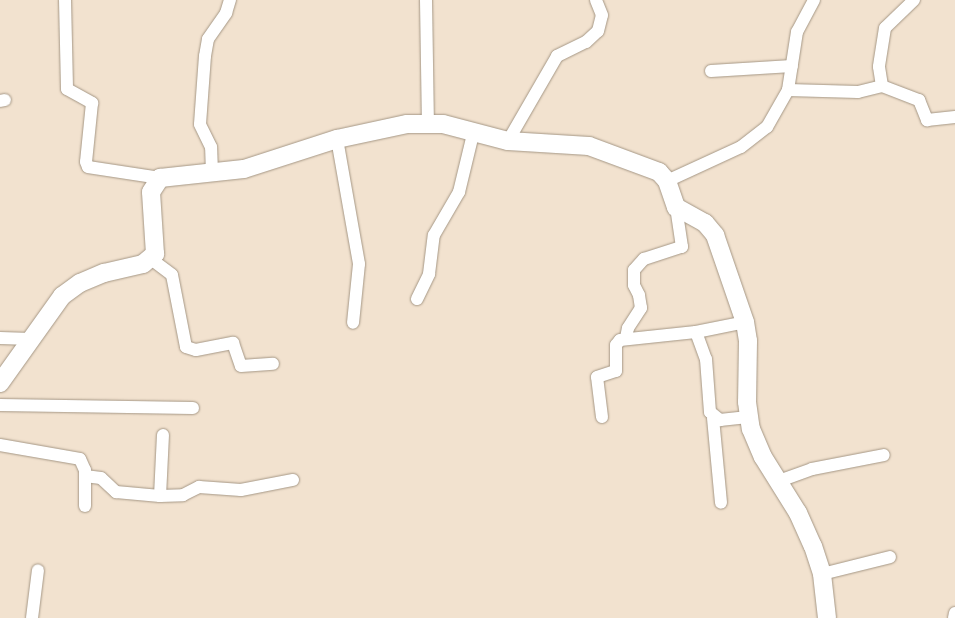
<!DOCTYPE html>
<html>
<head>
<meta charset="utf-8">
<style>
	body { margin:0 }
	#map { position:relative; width:955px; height:618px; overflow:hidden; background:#f2e2cf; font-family:Manrope,sans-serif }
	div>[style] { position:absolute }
	.roads { filter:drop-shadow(0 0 1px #a59785) drop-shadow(0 0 1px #a59785) }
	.street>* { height:12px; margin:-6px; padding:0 6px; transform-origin:6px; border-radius:6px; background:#fff }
	.secondary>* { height:18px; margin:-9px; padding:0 9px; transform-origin:9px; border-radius:9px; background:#fff }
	span { translate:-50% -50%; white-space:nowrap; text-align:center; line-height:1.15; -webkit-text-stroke:4px #fff; paint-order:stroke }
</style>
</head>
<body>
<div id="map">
	<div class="roads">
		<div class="street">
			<i style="left:65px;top:0;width:89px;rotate:88.7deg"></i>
			<i style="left:67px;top:89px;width:29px;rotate:29deg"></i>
			<i style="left:92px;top:103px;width:59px;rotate:95.8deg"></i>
			<i style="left:86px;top:162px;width:5px;rotate:68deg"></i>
			<i style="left:88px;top:167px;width:73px;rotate:8.7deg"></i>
			<i style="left:426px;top:0;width:122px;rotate:89.1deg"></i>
			<i style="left:914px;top:0;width:40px;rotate:136deg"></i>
			<i style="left:885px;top:28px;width:39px;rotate:99deg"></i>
			<i style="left:879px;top:67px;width:19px;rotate:81deg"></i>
			<i style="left:882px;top:86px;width:40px;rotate:21deg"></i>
			<i style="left:919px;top:100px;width:22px;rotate:68deg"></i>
			<i style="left:927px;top:120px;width:28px;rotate:-6deg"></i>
			<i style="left:711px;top:71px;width:81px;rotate:-3.5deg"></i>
			<i style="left:788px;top:90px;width:70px;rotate:1.6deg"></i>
			<i style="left:858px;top:92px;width:25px;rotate:-14deg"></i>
			<i style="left:0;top:101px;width:5px;rotate:-11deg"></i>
			<i style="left:337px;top:139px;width:127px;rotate:80deg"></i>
			<i style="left:359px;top:264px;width:59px;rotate:95.8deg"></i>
			<i style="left:508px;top:141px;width:98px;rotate:-60deg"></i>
			<i style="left:557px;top:56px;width:32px;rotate:-26deg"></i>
			<i style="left:586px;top:42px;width:16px;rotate:-43deg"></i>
			<i style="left:598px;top:31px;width:16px;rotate:-76deg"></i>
			<i style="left:602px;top:15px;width:16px;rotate:-112deg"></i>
			<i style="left:212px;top:173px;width:26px;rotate:-92deg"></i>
			<i style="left:211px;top:147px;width:25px;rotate:-116deg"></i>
			<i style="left:200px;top:124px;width:68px;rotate:-85.8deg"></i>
			<i style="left:205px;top:56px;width:17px;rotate:-80deg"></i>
			<i style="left:208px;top:39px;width:32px;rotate:-55deg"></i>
			<i style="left:226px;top:13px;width:14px;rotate:-73deg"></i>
			<i style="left:667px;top:181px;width:81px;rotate:-24.7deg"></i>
			<i style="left:741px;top:147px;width:33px;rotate:-38deg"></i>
			<i style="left:767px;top:127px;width:43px;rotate:-60.4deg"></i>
			<i style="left:788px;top:90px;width:59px;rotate:-81.2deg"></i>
			<i style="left:797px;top:32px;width:36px;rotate:-62deg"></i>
			<i style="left:151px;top:259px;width:26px;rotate:37deg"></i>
			<i style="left:172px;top:275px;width:73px;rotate:79deg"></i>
			<i style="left:186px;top:347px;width:10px;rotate:17deg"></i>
			<i style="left:196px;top:350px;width:38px;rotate:-11deg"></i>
			<i style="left:233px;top:343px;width:24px;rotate:71deg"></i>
			<i style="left:241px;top:366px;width:32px;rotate:-4deg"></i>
			<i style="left:417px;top:299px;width:28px;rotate:-64deg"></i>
			<i style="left:429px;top:274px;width:39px;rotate:-83deg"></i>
			<i style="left:434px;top:235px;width:50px;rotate:-59.8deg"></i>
			<i style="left:459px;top:192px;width:60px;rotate:-76.4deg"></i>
			<i style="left:696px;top:332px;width:29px;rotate:70deg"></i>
			<i style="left:706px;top:359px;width:53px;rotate:85.7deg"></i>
			<i style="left:710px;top:412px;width:13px;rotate:39deg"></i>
			<i style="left:720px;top:420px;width:28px;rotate:-6deg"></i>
			<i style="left:0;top:338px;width:31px;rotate:2deg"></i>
			<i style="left:626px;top:338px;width:10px;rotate:-79deg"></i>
			<i style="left:628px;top:328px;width:24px;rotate:-57deg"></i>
			<i style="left:641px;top:308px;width:13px;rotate:-99deg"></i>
			<i style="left:639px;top:295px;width:11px;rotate:-117deg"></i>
			<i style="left:634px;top:285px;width:15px;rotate:-90deg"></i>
			<i style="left:634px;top:270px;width:15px;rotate:-48deg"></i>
			<i style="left:644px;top:259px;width:40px;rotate:-18deg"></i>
			<i style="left:682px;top:247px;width:40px;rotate:-98.5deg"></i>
			<i style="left:0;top:405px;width:193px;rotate:0.9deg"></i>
			<i style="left:602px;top:417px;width:40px;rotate:-97.1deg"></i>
			<i style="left:597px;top:377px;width:20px;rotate:-18deg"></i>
			<i style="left:616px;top:371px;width:26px;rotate:-90deg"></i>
			<i style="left:616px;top:345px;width:6px;rotate:-51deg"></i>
			<i style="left:620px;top:340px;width:76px;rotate:-6deg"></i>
			<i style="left:696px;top:332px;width:50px;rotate:-11.5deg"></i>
			<i style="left:713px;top:418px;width:85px;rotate:84.6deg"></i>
			<i style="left:0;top:445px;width:81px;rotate:9.9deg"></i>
			<i style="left:80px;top:459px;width:12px;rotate:66deg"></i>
			<i style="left:85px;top:470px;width:36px;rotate:90deg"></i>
			<i style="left:85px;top:476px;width:16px;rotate:7deg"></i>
			<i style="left:101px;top:478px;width:21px;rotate:43deg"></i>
			<i style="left:116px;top:492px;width:44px;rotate:5.2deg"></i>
			<i style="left:160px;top:496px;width:23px;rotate:-2deg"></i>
			<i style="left:183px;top:495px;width:18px;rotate:-27deg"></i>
			<i style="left:199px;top:487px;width:42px;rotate:4.1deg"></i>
			<i style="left:241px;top:490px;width:53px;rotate:-10.9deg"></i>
			<i style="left:779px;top:481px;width:35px;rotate:-20deg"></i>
			<i style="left:812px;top:469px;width:73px;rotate:-11deg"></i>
			<i style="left:160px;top:496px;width:61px;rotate:-87.2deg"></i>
			<i style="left:822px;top:574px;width:70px;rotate:-14deg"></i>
			<i style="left:32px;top:618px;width:48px;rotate:-82.9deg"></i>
			<i style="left:954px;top:618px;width:5px;rotate:-79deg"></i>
		</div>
		<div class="secondary">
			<i style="left:0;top:383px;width:107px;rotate:-54.5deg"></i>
			<i style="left:62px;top:296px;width:22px;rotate:-36deg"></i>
			<i style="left:80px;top:283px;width:26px;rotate:-23deg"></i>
			<i style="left:104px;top:273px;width:40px;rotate:-13deg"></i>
			<i style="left:143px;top:264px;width:16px;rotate:-40deg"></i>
			<i style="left:155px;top:254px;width:62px;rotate:-93.7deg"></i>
			<i style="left:151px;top:192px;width:17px;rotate:-57deg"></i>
			<i style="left:160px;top:178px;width:84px;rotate:-6.1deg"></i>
			<i style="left:244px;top:169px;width:98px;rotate:-17.9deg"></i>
			<i style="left:337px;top:139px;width:72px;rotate:-12.1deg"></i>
			<i style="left:407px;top:124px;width:36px"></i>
			<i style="left:443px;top:124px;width:67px;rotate:14.7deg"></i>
			<i style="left:508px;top:141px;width:81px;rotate:3.5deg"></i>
			<i style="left:589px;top:146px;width:75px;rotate:20.4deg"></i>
			<i style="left:659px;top:172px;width:12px;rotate:48deg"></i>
			<i style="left:667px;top:181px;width:28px;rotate:71deg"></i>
			<i style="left:676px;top:207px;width:33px;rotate:29deg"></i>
			<i style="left:705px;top:223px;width:16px;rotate:50deg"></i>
			<i style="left:715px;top:235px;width:92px;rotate:71deg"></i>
			<i style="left:745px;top:322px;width:19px;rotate:81deg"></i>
			<i style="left:748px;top:341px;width:61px;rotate:90.9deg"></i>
			<i style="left:747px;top:402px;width:27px;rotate:82deg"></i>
			<i style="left:751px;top:429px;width:30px;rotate:67deg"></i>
			<i style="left:763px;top:457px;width:66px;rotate:58deg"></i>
			<i style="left:798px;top:513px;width:36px;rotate:66deg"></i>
			<i style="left:813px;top:546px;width:29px;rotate:72deg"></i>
			<i style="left:822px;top:574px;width:44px;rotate:83.5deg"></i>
		</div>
	</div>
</div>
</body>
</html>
